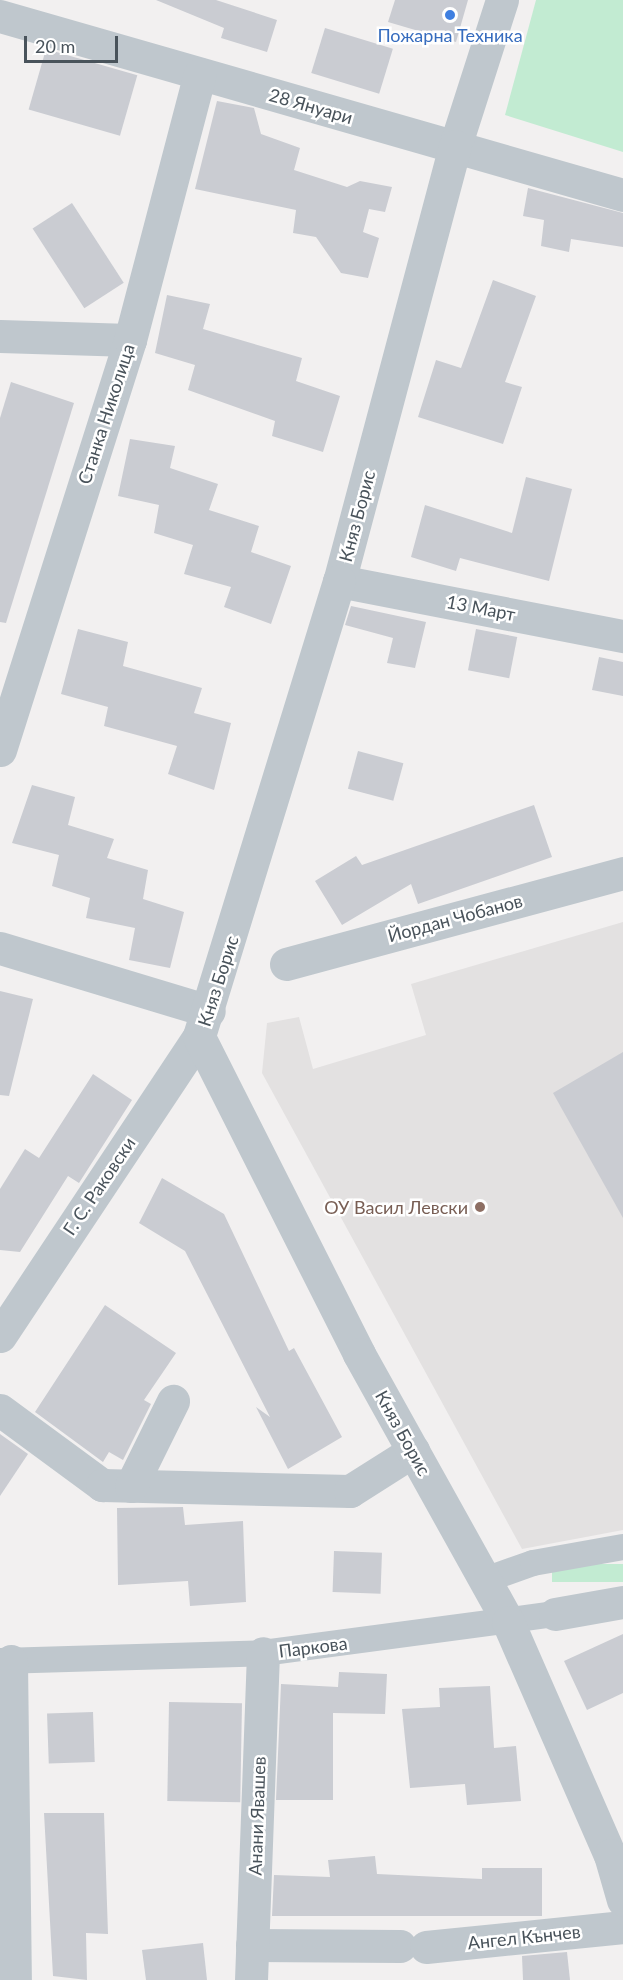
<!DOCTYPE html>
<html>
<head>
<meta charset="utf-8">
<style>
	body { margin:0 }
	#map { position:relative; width:623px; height:1980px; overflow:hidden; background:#f2f0f0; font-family:Lato,sans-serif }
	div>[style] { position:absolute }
	.education>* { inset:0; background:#e3e1e1 }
	.green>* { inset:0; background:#c2ebd2; transform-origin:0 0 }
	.building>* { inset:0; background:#caccd2; transform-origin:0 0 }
	.pedestrian>* { height:26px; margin:-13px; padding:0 13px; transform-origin:13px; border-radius:13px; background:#bfc7cd }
	.minor>* { height:33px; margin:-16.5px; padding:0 16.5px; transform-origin:16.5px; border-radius:16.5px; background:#bfc7cd }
	.tertiary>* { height:33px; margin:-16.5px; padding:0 16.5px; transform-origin:16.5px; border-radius:16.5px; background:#bfc7cd }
	.dots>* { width:16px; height:16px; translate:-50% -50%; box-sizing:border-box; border:3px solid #fff; border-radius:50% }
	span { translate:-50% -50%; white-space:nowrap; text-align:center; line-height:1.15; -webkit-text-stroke:5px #fff; paint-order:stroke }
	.shop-label { font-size:18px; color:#366cbe }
	.street-label { font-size:18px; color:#49535b }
	.education-label { font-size:18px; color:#785e54 }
	.right { translate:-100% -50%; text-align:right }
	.scale { position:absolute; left:24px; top:36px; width:94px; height:27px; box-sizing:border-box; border:3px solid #49535b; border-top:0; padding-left:8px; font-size:18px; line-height:21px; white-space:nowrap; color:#49535b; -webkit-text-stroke:4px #fff; paint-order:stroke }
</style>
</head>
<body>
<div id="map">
	<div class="education">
		<i style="clip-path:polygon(623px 922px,623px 1530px,522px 1549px,262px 1073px,267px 1023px,299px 1017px,313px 1069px,426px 1035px,411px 984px)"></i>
	</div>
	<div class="green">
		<i style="clip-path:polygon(536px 0,623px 0,623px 152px,505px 115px)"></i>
		<i style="left:623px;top:1564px;width:18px;height:71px;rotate:90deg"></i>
	</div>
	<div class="building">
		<i style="clip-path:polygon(156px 0,216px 0,277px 20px,267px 52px,221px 38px,224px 28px)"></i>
		<i style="clip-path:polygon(395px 0,468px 0,456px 42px,388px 22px)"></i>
		<i style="left:325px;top:28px;width:71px;height:47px;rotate:17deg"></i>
		<i style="left:46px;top:49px;width:95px;height:63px;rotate:16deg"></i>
		<i style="clip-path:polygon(217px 101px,254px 108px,261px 134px,300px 148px,294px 170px,347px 187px,360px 181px,392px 187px,385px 212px,369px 209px,363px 232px,379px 238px,368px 278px,341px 273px,316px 237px,293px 233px,296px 210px,195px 189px)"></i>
		<i style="clip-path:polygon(528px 188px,623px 213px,623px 247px,571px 239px,569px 252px,541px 246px,544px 220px,523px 216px)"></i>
		<i style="left:72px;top:203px;width:95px;height:47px;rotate:57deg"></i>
		<i style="clip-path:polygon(493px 280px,536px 296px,505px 382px,522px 387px,503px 444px,418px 417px,436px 360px,461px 368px)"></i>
		<i style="clip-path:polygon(167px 295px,210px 304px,203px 329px,302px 358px,296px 381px,340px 396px,323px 452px,272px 436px,275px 421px,188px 390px,195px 365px,155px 353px)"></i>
		<i style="clip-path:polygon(11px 382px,74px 403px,6px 623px,0 622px,0 418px)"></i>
		<i style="clip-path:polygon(130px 439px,175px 446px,170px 468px,218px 484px,209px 510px,259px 526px,251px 552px,291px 566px,271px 624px,224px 607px,231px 587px,184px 574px,193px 545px,154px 533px,159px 505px,118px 496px)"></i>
		<i style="clip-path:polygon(526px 477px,572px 489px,549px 581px,460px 558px,456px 571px,411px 557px,425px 505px,512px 533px)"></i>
		<i style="clip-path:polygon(351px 606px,426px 622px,415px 668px,387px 663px,393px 638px,345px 625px)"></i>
		<i style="clip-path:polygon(78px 629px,128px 642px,123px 666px,202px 688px,194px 713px,231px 723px,214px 790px,168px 774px,177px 746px,104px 726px,108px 707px,61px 694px)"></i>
		<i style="left:476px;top:629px;width:42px;height:42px;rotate:11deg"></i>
		<i style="clip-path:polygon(599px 657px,623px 662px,623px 696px,592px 690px)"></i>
		<i style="left:358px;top:751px;width:47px;height:39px;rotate:15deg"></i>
		<i style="clip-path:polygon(32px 785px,75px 797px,68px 825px,114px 839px,107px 858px,148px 870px,143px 899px,184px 912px,170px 968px,129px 960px,135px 928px,86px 918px,90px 898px,52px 886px,59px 855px,12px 843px)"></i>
		<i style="clip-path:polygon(534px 805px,552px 857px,501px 875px,418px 904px,411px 884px,342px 925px,315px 881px,356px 856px,362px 865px)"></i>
		<i style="clip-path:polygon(0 991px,33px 999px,9px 1096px,0 1095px)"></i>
		<i style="clip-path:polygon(623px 1052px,623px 1218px,553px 1093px)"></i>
		<i style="clip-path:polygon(93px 1074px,132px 1100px,79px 1183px,68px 1176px,20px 1252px,0 1250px,0 1189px,25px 1149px,39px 1158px)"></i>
		<i style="clip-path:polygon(162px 1178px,224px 1214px,289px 1351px,294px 1348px,342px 1437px,288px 1469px,256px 1407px,270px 1417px,185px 1251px,139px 1223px)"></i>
		<i style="clip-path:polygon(105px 1305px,176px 1353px,144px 1400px,151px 1404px,123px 1460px,109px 1452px,103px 1462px,35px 1412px)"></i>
		<i style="clip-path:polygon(0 1434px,28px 1454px,0 1496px)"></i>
		<i style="clip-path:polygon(183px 1507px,185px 1525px,243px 1521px,246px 1602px,190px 1606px,188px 1581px,118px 1585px,117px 1508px)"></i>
		<i style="left:334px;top:1551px;width:48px;height:41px;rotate:2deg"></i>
		<i style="clip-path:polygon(623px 1634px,623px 1693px,587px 1710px,564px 1661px)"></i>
		<i style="clip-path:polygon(339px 1672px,387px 1674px,385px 1714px,333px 1713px,333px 1800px,276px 1800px,281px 1684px,338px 1687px)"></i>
		<i style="clip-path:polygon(490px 1686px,494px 1748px,516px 1746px,521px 1801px,467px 1805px,465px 1784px,410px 1788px,402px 1709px,440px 1707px,439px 1688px)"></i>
		<i style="left:169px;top:1702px;width:73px;height:99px;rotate:1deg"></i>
		<i style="left:93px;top:1712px;width:50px;height:46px;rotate:88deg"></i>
		<i style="clip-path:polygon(44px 1813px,104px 1813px,108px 1934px,86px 1933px,87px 1980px,53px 1976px)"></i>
		<i style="clip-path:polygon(375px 1856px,377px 1874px,482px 1879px,482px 1868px,542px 1868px,542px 1916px,272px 1916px,274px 1875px,330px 1877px,328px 1860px)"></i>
		<i style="clip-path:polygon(203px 1943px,207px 1980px,146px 1980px,142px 1950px)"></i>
		<i style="clip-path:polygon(567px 1952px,570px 1980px,523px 1980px,522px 1956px)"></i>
	</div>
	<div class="pedestrian">
		<i style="left:485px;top:1580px;width:51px;rotate:-19.5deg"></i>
		<i style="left:533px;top:1563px;width:91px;rotate:-10.1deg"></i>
		<i style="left:0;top:1661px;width:263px;rotate:-1.7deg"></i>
		<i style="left:263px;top:1653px;width:295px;rotate:-7.6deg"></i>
	</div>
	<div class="minor">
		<i style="left:0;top:16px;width:648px;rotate:16.03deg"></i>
		<i style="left:0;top:336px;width:130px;rotate:1.8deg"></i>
		<i style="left:339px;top:581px;width:289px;rotate:11deg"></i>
		<i style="left:0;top:750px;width:430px;rotate:-72.4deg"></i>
		<i style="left:130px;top:340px;width:275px;rotate:-75.3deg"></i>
		<i style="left:0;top:948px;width:218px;rotate:16.8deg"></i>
		<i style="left:286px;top:964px;width:349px;rotate:-15.1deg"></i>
		<i style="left:0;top:1336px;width:359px;rotate:-56.4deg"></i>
		<i style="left:0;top:1410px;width:127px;rotate:36.3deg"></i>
		<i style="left:102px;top:1485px;width:248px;rotate:1.4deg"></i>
		<i style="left:350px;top:1491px;width:75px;rotate:-32.4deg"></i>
		<i style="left:131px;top:1486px;width:95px;rotate:-63.7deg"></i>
		<i style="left:555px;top:1614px;width:69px;rotate:-10deg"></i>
		<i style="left:11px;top:1661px;width:319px;rotate:89.3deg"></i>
		<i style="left:252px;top:1945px;width:148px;rotate:0.4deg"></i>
		<i style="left:426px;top:1947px;width:198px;rotate:-5.8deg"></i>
		<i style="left:251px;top:1980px;width:327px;rotate:-87.9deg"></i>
	</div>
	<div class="tertiary">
		<i style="left:502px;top:0;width:153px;rotate:107.8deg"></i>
		<i style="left:455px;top:146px;width:450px;rotate:104.9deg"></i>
		<i style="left:339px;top:581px;width:477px;rotate:107.1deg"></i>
		<i style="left:199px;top:1037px;width:355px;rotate:63.2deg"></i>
		<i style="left:359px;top:1354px;width:307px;rotate:60.9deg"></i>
		<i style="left:508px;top:1622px;width:254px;rotate:66.4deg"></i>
		<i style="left:610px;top:1855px;width:47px;rotate:73.9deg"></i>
	</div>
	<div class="dots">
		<i style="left:450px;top:15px;background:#3f7fe0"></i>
		<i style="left:480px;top:1207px;background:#8d6e63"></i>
	</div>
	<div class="shop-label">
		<span style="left:450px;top:35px">Пожарна Техника</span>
	</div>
	<div class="street-label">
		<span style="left:311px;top:106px;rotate:16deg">28 Януари</span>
		<span style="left:106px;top:414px;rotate:-72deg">Станка Николица</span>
		<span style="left:357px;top:516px;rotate:-75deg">Княз Борис</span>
		<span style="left:481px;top:608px;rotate:11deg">13 Март</span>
		<span style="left:455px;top:918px;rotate:-15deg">Йордан Чобанов</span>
		<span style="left:218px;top:981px;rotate:-72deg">Княз Борис</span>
		<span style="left:99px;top:1186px;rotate:-56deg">Г. С. Раковски</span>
		<span style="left:403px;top:1433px;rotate:61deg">Княз Борис</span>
		<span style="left:313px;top:1647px;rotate:-7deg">Паркова</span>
		<span style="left:257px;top:1816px;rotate:-88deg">Анани Явашев</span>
		<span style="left:524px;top:1937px;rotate:-6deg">Ангел Кънчев</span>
	</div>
	<div class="education-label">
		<span class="right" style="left:468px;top:1207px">ОУ Васил Левски</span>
	</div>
	<div class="scale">20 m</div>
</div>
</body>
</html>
